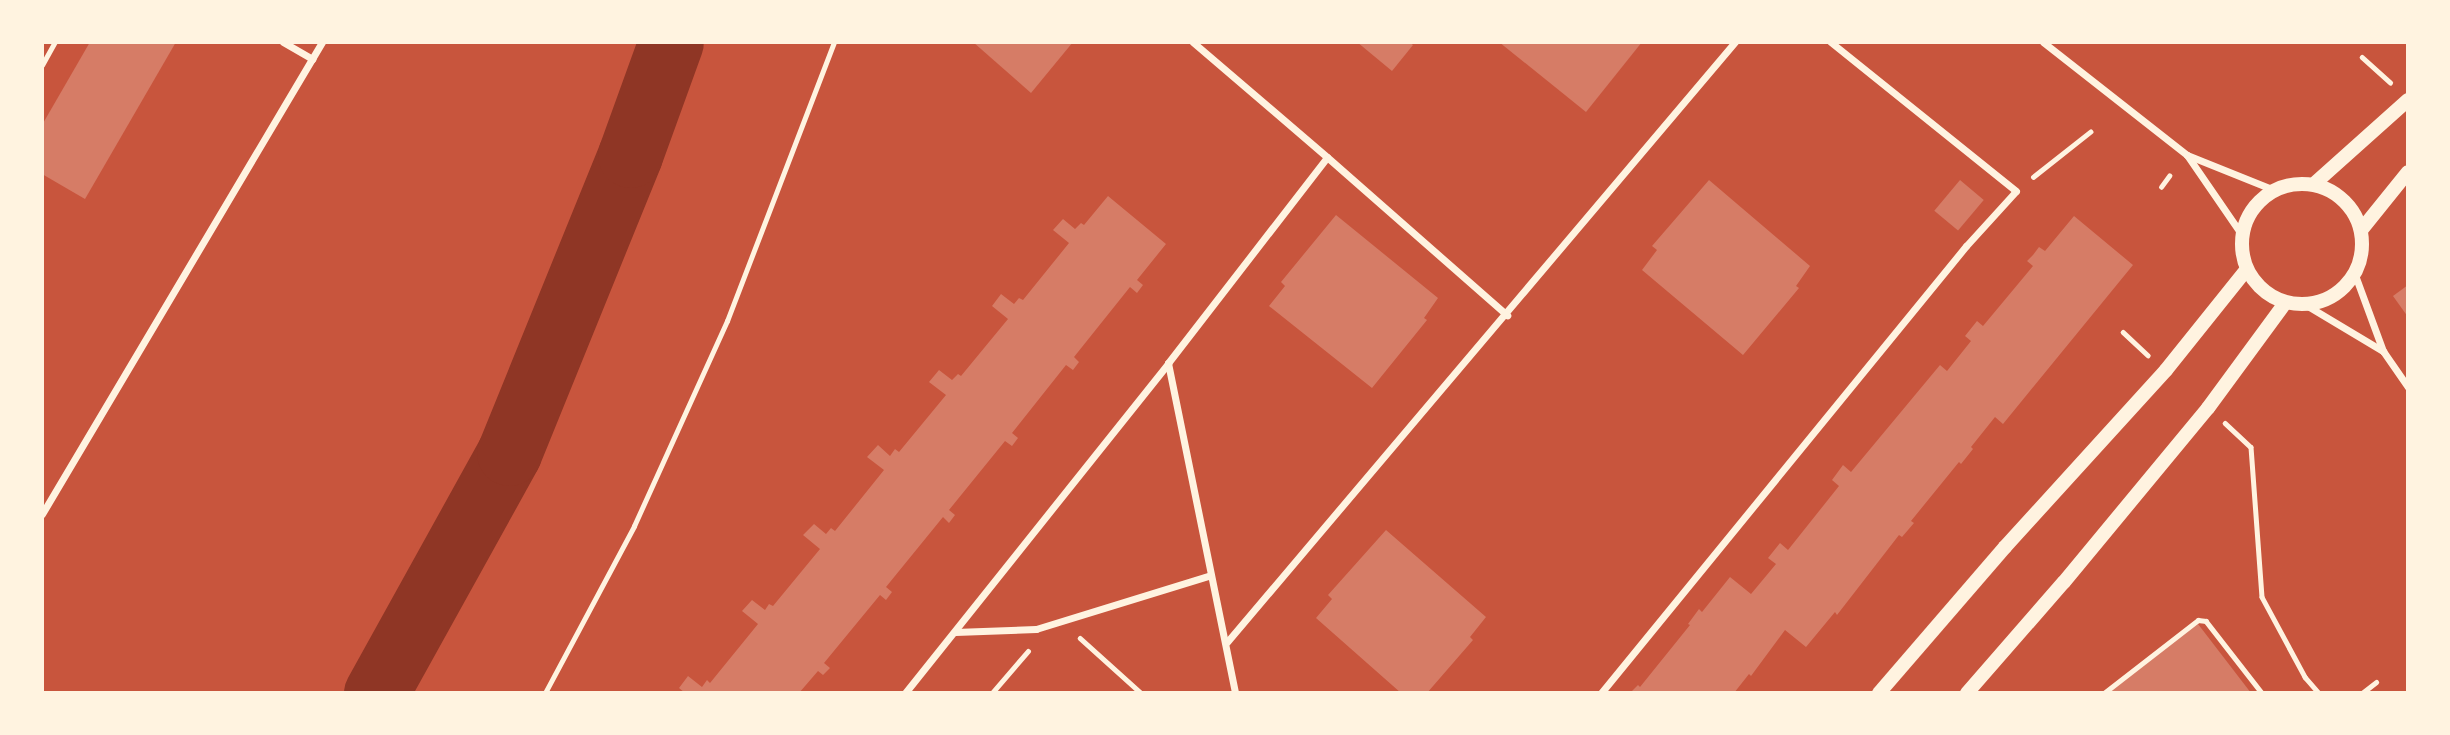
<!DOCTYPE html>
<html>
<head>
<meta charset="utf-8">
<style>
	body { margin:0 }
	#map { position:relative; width:2450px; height:735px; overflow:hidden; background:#c8553d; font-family:Roboto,sans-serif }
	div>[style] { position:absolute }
	.river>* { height:65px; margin:-32.5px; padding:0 32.5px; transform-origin:32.5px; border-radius:32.5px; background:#8f3625 }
	.building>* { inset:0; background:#d67c66; transform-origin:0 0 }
	.path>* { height:4.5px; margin:-2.25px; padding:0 2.25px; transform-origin:2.25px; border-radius:2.25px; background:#fff3e0 }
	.service>* { height:5px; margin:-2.5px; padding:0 2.5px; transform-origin:2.5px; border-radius:2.5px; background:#fff3e0 }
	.minor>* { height:7px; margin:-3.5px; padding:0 3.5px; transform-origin:3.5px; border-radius:3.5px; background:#fff3e0 }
	.secondary>* { height:14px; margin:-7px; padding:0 7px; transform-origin:7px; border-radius:7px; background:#fff3e0 }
	.secondary>.ring { margin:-7px; padding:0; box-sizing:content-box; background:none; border:14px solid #fff3e0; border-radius:50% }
	span { translate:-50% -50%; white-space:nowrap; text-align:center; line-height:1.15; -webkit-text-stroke:5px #fff3e0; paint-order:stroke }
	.frame { position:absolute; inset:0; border:44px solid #fff3e0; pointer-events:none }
</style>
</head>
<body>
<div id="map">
	<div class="river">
		<i style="left:376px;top:693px;width:274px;rotate:-61deg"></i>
		<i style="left:509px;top:453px;width:322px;rotate:-67.9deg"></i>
		<i style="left:630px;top:155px;width:120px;rotate:-70.1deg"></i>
	</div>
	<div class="building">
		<i style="clip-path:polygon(90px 42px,176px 42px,85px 199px,42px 174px,42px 125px)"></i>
		<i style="clip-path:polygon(973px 42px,1073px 42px,1031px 93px)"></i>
		<i style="clip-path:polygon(1357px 42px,1409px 42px,1413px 45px,1392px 71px)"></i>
		<i style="clip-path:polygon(1499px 42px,1642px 42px,1586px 112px)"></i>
		<i style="clip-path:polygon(1709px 180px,1810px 266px,1796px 286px,1799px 288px,1743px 355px,1642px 270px,1657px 250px,1652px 246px)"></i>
		<i style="left:1960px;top:180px;width:31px;height:40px;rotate:40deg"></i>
		<i style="clip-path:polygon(1108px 196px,1166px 244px,1137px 280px,1143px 285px,1137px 293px,1130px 287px,1074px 357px,1079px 362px,1073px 370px,1066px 365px,1012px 433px,1018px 438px,1012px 446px,1005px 441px,949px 510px,955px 515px,949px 523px,943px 517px,886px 587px,892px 592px,886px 600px,880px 595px,824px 663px,830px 668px,823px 675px,818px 671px,799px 693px,685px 693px,679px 688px,688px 676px,702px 687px,707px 680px,710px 683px,758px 624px,742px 611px,752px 600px,765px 610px,769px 604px,773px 606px,820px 549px,803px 535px,814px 524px,826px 534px,831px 528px,835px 531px,884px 470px,867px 457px,878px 445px,890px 456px,895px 449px,899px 452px,946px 395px,929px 382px,939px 370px,952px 380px,958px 374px,961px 376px,1008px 319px,992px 306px,1001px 294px,1014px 304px,1019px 298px,1023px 300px,1069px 243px,1053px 230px,1063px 219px,1075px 229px,1081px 223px,1084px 225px)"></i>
		<i style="clip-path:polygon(1336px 215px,1438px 298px,1424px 318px,1427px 320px,1372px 388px,1269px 306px,1285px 286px,1281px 282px)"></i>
		<i style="clip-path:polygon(2074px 216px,2133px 265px,2003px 424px,1995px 417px,1971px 447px,1973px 449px,1961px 464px,1959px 462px,1911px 521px,1914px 523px,1902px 537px,1899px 535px,1837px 615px,1835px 612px,1806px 647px,1785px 630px,1751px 676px,1749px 674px,1734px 693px,1630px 693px,1638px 685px,1640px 687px,1690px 625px,1688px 624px,1699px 609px,1702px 612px,1730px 577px,1751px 594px,1776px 564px,1768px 558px,1780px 543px,1788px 550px,1839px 486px,1832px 480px,1843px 465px,1851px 472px,1940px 365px,1947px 371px,1971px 341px,1965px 336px,1977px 321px,1983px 326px,2033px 266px,2027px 261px,2033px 255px,2039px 247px,2045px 251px)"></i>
		<i style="clip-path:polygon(2408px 285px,2408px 317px,2393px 296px)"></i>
		<i style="clip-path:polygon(1386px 530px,1486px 617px,1470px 637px,1473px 640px,1427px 693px,1401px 693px,1316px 618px,1332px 599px,1328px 595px)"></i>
		<i style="clip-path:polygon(2198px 624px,2251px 693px,2108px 693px,2128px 678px)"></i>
	</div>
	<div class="path">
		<i style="left:2362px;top:57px;width:38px;rotate:42deg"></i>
		<i style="left:2033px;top:177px;width:73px;rotate:-38.3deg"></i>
		<i style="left:2161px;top:187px;width:14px;rotate:-54deg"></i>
		<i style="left:2123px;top:332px;width:34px;rotate:43deg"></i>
		<i style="left:2225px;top:423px;width:35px;rotate:43deg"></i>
		<i style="left:2251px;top:447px;width:150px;rotate:85.8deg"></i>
		<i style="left:2262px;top:597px;width:91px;rotate:61.7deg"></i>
		<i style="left:2305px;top:677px;width:21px;rotate:49deg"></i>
		<i style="left:1080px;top:638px;width:82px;rotate:42deg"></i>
		<i style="left:545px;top:693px;width:189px;rotate:-61.9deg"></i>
		<i style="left:634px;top:526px;width:225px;rotate:-65.6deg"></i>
		<i style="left:727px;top:321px;width:299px;rotate:-69deg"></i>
		<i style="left:992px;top:693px;width:55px;rotate:-49.4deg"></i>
		<i style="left:2104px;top:693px;width:119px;rotate:-37.8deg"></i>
		<i style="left:2198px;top:620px;width:8px;rotate:7deg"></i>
		<i style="left:2206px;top:621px;width:91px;rotate:52.1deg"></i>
	</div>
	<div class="service">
		<i style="left:42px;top:65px;width:26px;rotate:-61deg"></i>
		<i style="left:2362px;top:693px;width:18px;rotate:-38deg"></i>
	</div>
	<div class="minor">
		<i style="left:283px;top:42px;width:34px;rotate:30deg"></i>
		<i style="left:2043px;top:42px;width:183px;rotate:38.1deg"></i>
		<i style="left:2187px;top:155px;width:94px;rotate:21.9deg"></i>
		<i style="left:2187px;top:155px;width:97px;rotate:55.5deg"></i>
		<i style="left:1327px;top:157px;width:240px;rotate:41.3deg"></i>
		<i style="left:2355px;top:275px;width:81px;rotate:69.8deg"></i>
		<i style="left:2383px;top:351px;width:44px;rotate:55.2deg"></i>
		<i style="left:2306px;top:305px;width:90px;rotate:30.9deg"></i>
		<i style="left:1168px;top:363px;width:337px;rotate:78.5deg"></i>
		<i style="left:42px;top:514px;width:549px;rotate:-59.32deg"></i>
		<i style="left:955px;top:632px;width:81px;rotate:-2.1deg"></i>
		<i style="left:1036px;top:629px;width:183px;rotate:-17.1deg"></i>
		<i style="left:1227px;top:642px;width:786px;rotate:-49.75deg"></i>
		<i style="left:905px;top:693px;width:422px;rotate:-51.4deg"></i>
		<i style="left:1168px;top:363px;width:260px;rotate:-52.3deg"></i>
		<i style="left:1327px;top:157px;width:177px;rotate:-139.4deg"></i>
		<i style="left:1601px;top:693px;width:577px;rotate:-50.77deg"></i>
		<i style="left:1966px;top:246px;width:74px;rotate:-47.7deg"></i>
		<i style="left:2016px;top:191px;width:238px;rotate:-141.2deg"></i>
	</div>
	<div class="secondary">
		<i class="ring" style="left:2242px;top:184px;width:106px;height:106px"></i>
		<i style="left:2314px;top:184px;width:126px;rotate:-41.8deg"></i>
		<i style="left:2362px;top:229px;width:73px;rotate:-51.1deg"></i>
		<i style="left:1879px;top:693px;width:193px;rotate:-49.2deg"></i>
		<i style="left:2005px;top:547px;width:239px;rotate:-47.7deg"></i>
		<i style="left:2166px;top:370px;width:129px;rotate:-51.3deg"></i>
		<i style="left:1967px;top:693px;width:147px;rotate:-48.9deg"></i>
		<i style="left:2064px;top:582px;width:226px;rotate:-50.4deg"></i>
		<i style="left:2208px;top:408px;width:130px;rotate:-53.7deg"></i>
	</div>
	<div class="frame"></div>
</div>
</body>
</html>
